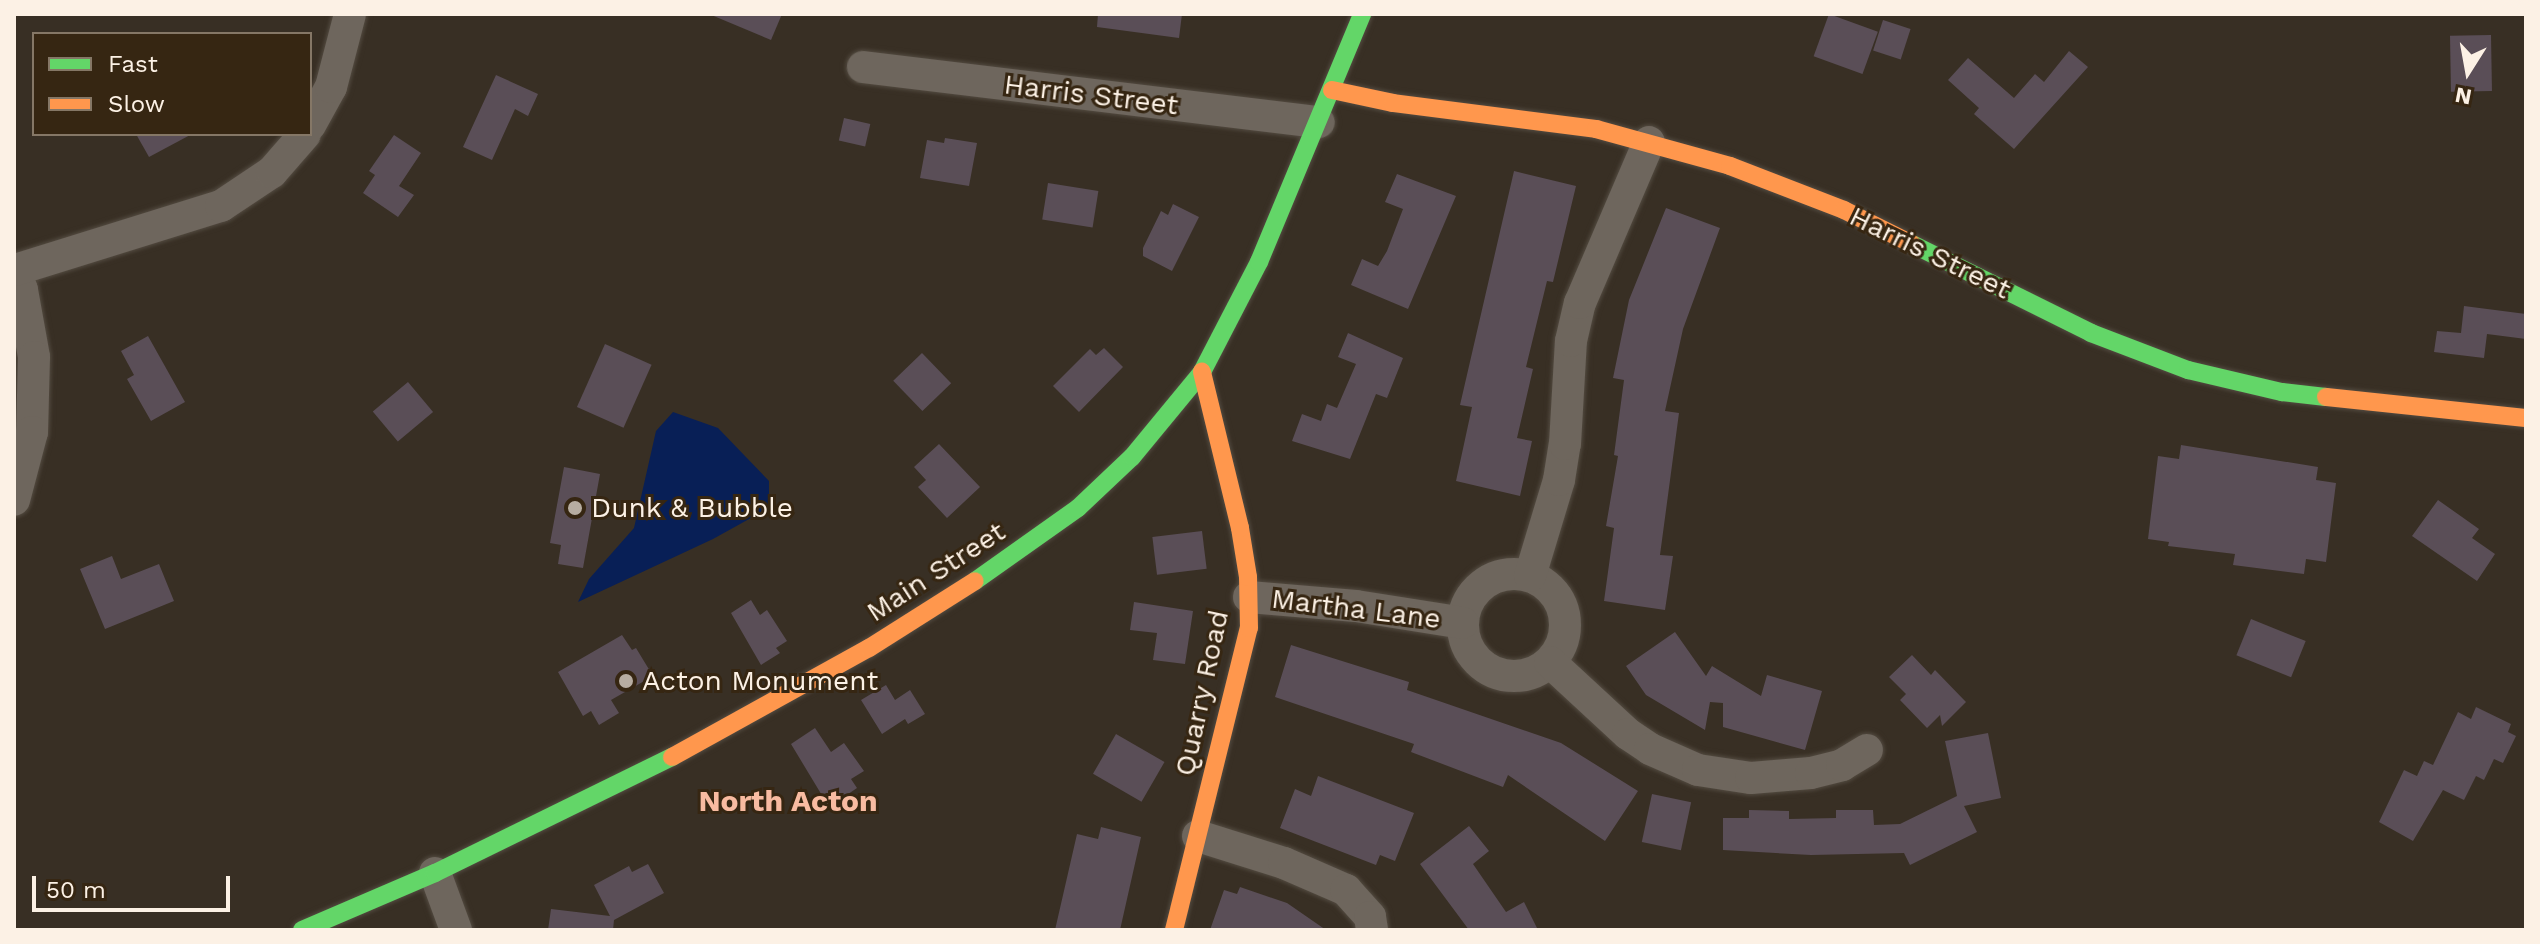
<!DOCTYPE html>
<html>
<head>
<meta charset="utf-8">
<style>
	body { margin:0 }
	#map { position:relative; width:2540px; height:944px; overflow:hidden; background:#382f24; font-family:"Work Sans",sans-serif }
	div>[style] { position:absolute }
	.water>* { inset:0; background:#081f56 }
	.building>* { inset:0; background:#5a4e57; transform-origin:0 0 }
	.roads { filter:drop-shadow(0 0 2px #534b41) drop-shadow(0 0 2px #534b41) }
	.street>* { height:32px; margin:-16px; padding:0 16px; transform-origin:16px; border-radius:16px; background:#6e665d }
	.street>.ring { margin:-16px; padding:0; box-sizing:content-box; background:none; border:32px solid #6e665d; border-radius:50% }
	.fast>* { height:18px; margin:-9px; padding:0 9px; transform-origin:9px; border-radius:9px; background:#63d668 }
	.slow>* { height:18px; margin:-9px; padding:0 9px; transform-origin:9px; border-radius:9px; background:#ff974d }
	.dots>* { width:22px; height:22px; translate:-50% -50%; box-sizing:border-box; border:4px solid #362612; border-radius:50% }
	span { translate:-50% -50%; white-space:nowrap; text-align:center; line-height:1.15; -webkit-text-stroke:6px #362612; paint-order:stroke }
	.street-label { font-size:28px; color:#fcf1e5 }
	.poi-label { font-size:28px; color:#fcf1e5 }
	.left { translate:0 -50%; text-align:left }
	.neighbourhood-label { font-size:30px; color:#f8bba1; font-weight:700 }
	.frame { position:absolute; inset:0; border:16px solid #fcf1e5; pointer-events:none }
	.legend { position:absolute; left:32px; top:32px; width:280px; height:104px; box-sizing:border-box; background:#362612; border:2px solid #857766; margin:0; padding:10px 14px; list-style:none; font-size:24px; color:#fcf1e5 }
	.legend li { display:flex; align-items:center; gap:16px; height:40px }
	.legend b { width:40px; border:2px solid #857766 }
	.north { position:absolute; left:2428px; top:32px; width:80px; height:80px; -webkit-text-stroke:6px #362612; paint-order:stroke; rotate:191deg; font-size:22px; font-weight:700; line-height:32px; text-align:center; color:#fcf1e5 }
	.north::after { content:''; display:block; margin:auto; width:28px; height:36px; background:#fcf1e5; clip-path:polygon(50% 0,100% 100%,50% 72%,0 100%) }
	.scale { position:absolute; left:32px; top:876px; width:198px; height:36px; box-sizing:border-box; border:4px solid #fcf1e5; border-top:0; padding-left:10px; font-size:24px; line-height:28px; white-space:nowrap; color:#fcf1e5; -webkit-text-stroke:6px #362612; paint-order:stroke }
</style>
</head>
<body>
<div id="map">
	<div class="water">
		<i style="clip-path:polygon(673px 412px,718px 428px,769px 481px,769px 508px,713px 539px,578px 602px,589px 579px,634px 528px,656px 431px)"></i>
	</div>
	<div class="building">
		<i style="clip-path:polygon(709px 14px,782px 14px,771px 40px)"></i>
		<i style="clip-path:polygon(1098px 14px,1182px 14px,1179px 38px,1097px 27px)"></i>
		<i style="left:1829px;top:14px;width:52px;height:45px;rotate:20deg"></i>
		<i style="left:1883px;top:20px;width:29px;height:32px;rotate:18deg"></i>
		<i style="left:2491px;top:35px;width:56px;height:41px;rotate:89deg"></i>
		<i style="clip-path:polygon(2069px 51px,2088px 67px,2014px 149px,1974px 114px,1979px 108px,1948px 80px,1968px 58px,2014px 98px,2035px 74px,2044px 82px)"></i>
		<i style="clip-path:polygon(496px 75px,538px 94px,528px 116px,515px 109px,492px 160px,463px 147px)"></i>
		<i style="left:844px;top:118px;width:27px;height:23px;rotate:13deg"></i>
		<i style="clip-path:polygon(136px 134px,192px 134px,149px 157px)"></i>
		<i style="clip-path:polygon(394px 135px,421px 153px,399px 186px,414px 195px,398px 217px,363px 193px,375px 175px,369px 171px)"></i>
		<i style="clip-path:polygon(945px 138px,977px 143px,969px 186px,920px 178px,927px 140px,944px 143px)"></i>
		<i style="clip-path:polygon(1514px 171px,1576px 186px,1553px 282px,1547px 281px,1526px 367px,1533px 369px,1517px 438px,1532px 441px,1520px 496px,1456px 481px,1472px 407px,1460px 405px)"></i>
		<i style="clip-path:polygon(1397px 174px,1456px 196px,1408px 309px,1351px 285px,1362px 259px,1378px 266px,1387px 251px,1403px 209px,1385px 202px)"></i>
		<i style="left:1048px;top:183px;width:51px;height:37px;rotate:9deg"></i>
		<i style="clip-path:polygon(1173px 204px,1199px 217px,1172px 271px,1143px 256px,1143px 248px,1161px 211px,1168px 215px)"></i>
		<i style="clip-path:polygon(1666px 208px,1720px 228px,1683px 329px,1665px 411px,1679px 413px,1660px 555px,1673px 556px,1665px 610px,1604px 601px,1614px 528px,1606px 526px,1618px 456px,1614px 455px,1624px 380px,1613px 378px,1629px 300px)"></i>
		<i style="clip-path:polygon(2464px 306px,2526px 314px,2526px 339px,2487px 334px,2484px 358px,2434px 352px,2437px 331px,2461px 333px)"></i>
		<i style="clip-path:polygon(1348px 333px,1403px 358px,1387px 398px,1376px 394px,1350px 459px,1292px 441px,1302px 414px,1321px 421px,1327px 404px,1337px 408px,1356px 364px,1338px 357px)"></i>
		<i style="clip-path:polygon(148px 336px,185px 402px,151px 421px,127px 379px,134px 375px,121px 351px)"></i>
		<i style="left:605px;top:344px;width:51px;height:69px;rotate:24deg"></i>
		<i style="clip-path:polygon(1104px 348px,1123px 367px,1079px 412px,1053px 386px,1090px 349px,1096px 355px)"></i>
		<i style="left:922px;top:353px;width:42px;height:40px;rotate:46deg"></i>
		<i style="left:408px;top:382px;width:39px;height:46px;rotate:50deg"></i>
		<i style="clip-path:polygon(939px 444px,980px 487px,947px 518px,918px 487px,926px 480px,914px 467px)"></i>
		<i style="clip-path:polygon(2181px 445px,2318px 467px,2316px 480px,2336px 483px,2326px 562px,2306px 559px,2304px 574px,2233px 565px,2235px 554px,2168px 546px,2169px 542px,2148px 539px,2158px 456px,2179px 459px)"></i>
		<i style="clip-path:polygon(564px 467px,600px 474px,583px 568px,558px 564px,561px 545px,550px 543px)"></i>
		<i style="clip-path:polygon(2438px 500px,2479px 529px,2472px 538px,2495px 554px,2477px 581px,2412px 536px)"></i>
		<i style="left:1202px;top:531px;width:38px;height:50px;rotate:83deg"></i>
		<i style="clip-path:polygon(112px 556px,121px 579px,159px 564px,174px 601px,105px 629px,80px 569px)"></i>
		<i style="clip-path:polygon(751px 600px,760px 615px,767px 610px,787px 641px,776px 648px,780px 653px,761px 665px,731px 613px)"></i>
		<i style="clip-path:polygon(1134px 602px,1193px 611px,1185px 664px,1153px 660px,1157px 633px,1130px 630px)"></i>
		<i style="left:2251px;top:619px;width:59px;height:39px;rotate:22deg"></i>
		<i style="clip-path:polygon(1675px 632px,1706px 676px,1712px 666px,1761px 696px,1767px 675px,1822px 691px,1805px 750px,1723px 727px,1723px 703px,1710px 702px,1705px 730px,1646px 695px,1626px 666px)"></i>
		<i style="clip-path:polygon(622px 635px,632px 650px,636px 648px,653px 676px,611px 700px,619px 713px,599px 725px,591px 711px,583px 716px,558px 672px)"></i>
		<i style="clip-path:polygon(1291px 645px,1409px 682px,1407px 690px,1561px 743px,1638px 791px,1605px 841px,1508px 775px,1503px 787px,1411px 752px,1414px 744px,1275px 697px)"></i>
		<i style="clip-path:polygon(1912px 655px,1931px 675px,1935px 670px,1966px 702px,1942px 726px,1940px 715px,1927px 728px,1900px 700px,1906px 694px,1889px 677px)"></i>
		<i style="clip-path:polygon(886px 685px,895px 700px,910px 690px,925px 714px,908px 724px,905px 719px,882px 734px,861px 700px)"></i>
		<i style="clip-path:polygon(2476px 707px,2511px 724px,2508px 732px,2516px 736px,2503px 763px,2494px 759px,2484px 780px,2476px 776px,2464px 800px,2443px 790px,2413px 841px,2379px 822px,2404px 770px,2417px 776px,2424px 761px,2433px 765px,2458px 712px,2471px 719px)"></i>
		<i style="clip-path:polygon(815px 728px,831px 752px,844px 743px,864px 771px,851px 779px,857px 788px,829px 807px,791px 744px)"></i>
		<i style="clip-path:polygon(1988px 733px,2001px 798px,1964px 806px,1977px 832px,1910px 865px,1904px 853px,1811px 855px,1723px 850px,1723px 818px,1749px 818px,1749px 810px,1789px 811px,1789px 819px,1836px 818px,1836px 810px,1873px 810px,1874px 825px,1900px 824px,1957px 796px,1945px 741px)"></i>
		<i style="left:1116px;top:734px;width:56px;height:46px;rotate:30deg"></i>
		<i style="clip-path:polygon(1318px 776px,1414px 813px,1395px 861px,1380px 855px,1376px 865px,1280px 828px,1295px 789px,1311px 796px)"></i>
		<i style="left:1652px;top:794px;width:40px;height:49px;rotate:12deg"></i>
		<i style="clip-path:polygon(1469px 826px,1489px 851px,1473px 864px,1506px 912px,1524px 902px,1538px 930px,1469px 930px,1420px 864px)"></i>
		<i style="clip-path:polygon(1101px 827px,1141px 837px,1120px 930px,1055px 930px,1077px 834px,1098px 839px)"></i>
		<i style="clip-path:polygon(648px 864px,664px 893px,614px 920px,613px 930px,548px 930px,551px 909px,610px 916px,594px 885px,629px 866px,632px 872px)"></i>
		<i style="clip-path:polygon(1240px 887px,1287px 903px,1326px 930px,1210px 930px,1224px 890px,1237px 894px)"></i>
	</div>
	<div class="roads">
		<div class="street">
			<i style="left:863px;top:67px;width:459px;rotate:6.9deg"></i>
			<i style="left:310px;top:125px;width:43px;rotate:-61.1deg"></i>
			<i style="left:331px;top:87px;width:75px;rotate:-75.4deg"></i>
			<i style="left:14px;top:269px;width:22px;rotate:69deg"></i>
			<i style="left:22px;top:290px;width:68px;rotate:79.8deg"></i>
			<i style="left:34px;top:357px;width:75px;rotate:91.5deg"></i>
			<i style="left:32px;top:432px;width:70px;rotate:104.8deg"></i>
			<i style="left:15px;top:270px;width:216px;rotate:-17.3deg"></i>
			<i style="left:221px;top:206px;width:61px;rotate:-33.7deg"></i>
			<i style="left:272px;top:172px;width:50px;rotate:-49deg"></i>
			<i class="ring" style="left:1463px;top:574px;width:70px;height:70px"></i>
			<i style="left:1530px;top:576px;width:100px;rotate:-73.2deg"></i>
			<i style="left:1559px;top:480px;width:36px;rotate:-81deg"></i>
			<i style="left:1565px;top:444px;width:103px;rotate:-86.7deg"></i>
			<i style="left:1571px;top:341px;width:39px;rotate:-77deg"></i>
			<i style="left:1580px;top:303px;width:175px;rotate:-66.8deg"></i>
			<i style="left:1249px;top:597px;width:107px;rotate:4.8deg"></i>
			<i style="left:1356px;top:606px;width:108px;rotate:9deg"></i>
			<i style="left:1550px;top:662px;width:106px;rotate:42.7deg"></i>
			<i style="left:1628px;top:734px;width:27px;rotate:34deg"></i>
			<i style="left:1650px;top:749px;width:52px;rotate:23.6deg"></i>
			<i style="left:1698px;top:770px;width:54px;rotate:8.6deg"></i>
			<i style="left:1751px;top:778px;width:60px;rotate:-4.8deg"></i>
			<i style="left:1811px;top:773px;width:32px;rotate:-14deg"></i>
			<i style="left:1842px;top:765px;width:29px;rotate:-31deg"></i>
			<i style="left:1198px;top:836px;width:90px;rotate:17.4deg"></i>
			<i style="left:1284px;top:863px;width:68px;rotate:23.5deg"></i>
			<i style="left:1346px;top:890px;width:36px;rotate:48deg"></i>
			<i style="left:1370px;top:917px;width:13px;rotate:81deg"></i>
			<i style="left:435px;top:873px;width:61px;rotate:69.8deg"></i>
		</div>
		<div class="fast">
			<i style="left:1912px;top:244px;width:200px;rotate:26.4deg"></i>
			<i style="left:2091px;top:333px;width:104px;rotate:20.9deg"></i>
			<i style="left:2188px;top:370px;width:97px;rotate:13.2deg"></i>
			<i style="left:2282px;top:392px;width:44px;rotate:6.5deg"></i>
			<i style="left:975px;top:581px;width:126px;rotate:-35.3deg"></i>
			<i style="left:1078px;top:508px;width:74px;rotate:-43.4deg"></i>
			<i style="left:1132px;top:457px;width:110px;rotate:-50.5deg"></i>
			<i style="left:1202px;top:372px;width:124px;rotate:-62.6deg"></i>
			<i style="left:1259px;top:262px;width:269px;rotate:-67.4deg"></i>
			<i style="left:302px;top:930px;width:145px;rotate:-23.2deg"></i>
			<i style="left:435px;top:873px;width:264px;rotate:-26.1deg"></i>
		</div>
		<div class="slow">
			<i style="left:1332px;top:90px;width:62px;rotate:12deg"></i>
			<i style="left:1393px;top:103px;width:205px;rotate:7.3deg"></i>
			<i style="left:1596px;top:129px;width:139px;rotate:15.4deg"></i>
			<i style="left:1730px;top:166px;width:122px;rotate:21.1deg"></i>
			<i style="left:1844px;top:210px;width:76px;rotate:26.6deg"></i>
			<i style="left:2326px;top:397px;width:201px;rotate:6deg"></i>
			<i style="left:672px;top:757px;width:225px;rotate:-29deg"></i>
			<i style="left:869px;top:648px;width:125px;rotate:-32.3deg"></i>
			<i style="left:1174px;top:930px;width:311px;rotate:-76.1deg"></i>
			<i style="left:1249px;top:628px;width:51px;rotate:-91.1deg"></i>
			<i style="left:1248px;top:577px;width:50px;rotate:-99.3deg"></i>
			<i style="left:1240px;top:528px;width:161px;rotate:-103.7deg"></i>
		</div>
	</div>
	<div class="dots">
		<i style="left:575px;top:508px;background:#b7ada1"></i>
		<i style="left:626px;top:681px;background:#b7ada1"></i>
	</div>
	<div class="street-label">
		<span style="left:1091px;top:95px;rotate:7deg">Harris Street</span>
		<span style="left:1930px;top:253px;rotate:26deg">Harris Street</span>
		<span style="left:936px;top:572px;rotate:-33deg">Main Street</span>
		<span style="left:1356px;top:609px;rotate:7deg">Martha Lane</span>
		<span style="left:1202px;top:693px;rotate:-78deg">Quarry Road</span>
	</div>
	<div class="poi-label">
		<span class="left" style="left:591px;top:508px">Dunk &amp; Bubble</span>
		<span class="left" style="left:642px;top:681px">Acton Monument</span>
	</div>
	<div class="neighbourhood-label">
		<span style="left:788px;top:801px">North Acton</span>
	</div>
	<div class="frame"></div>
	<ul class="legend">
	<li><b style="height:10px;background:#63d668"></b>Fast</li>
	<li><b style="height:10px;background:#ff974d"></b>Slow</li>
	</ul>
	<div class="north">N</div>
	<div class="scale">50 m</div>
</div>
</body>
</html>
